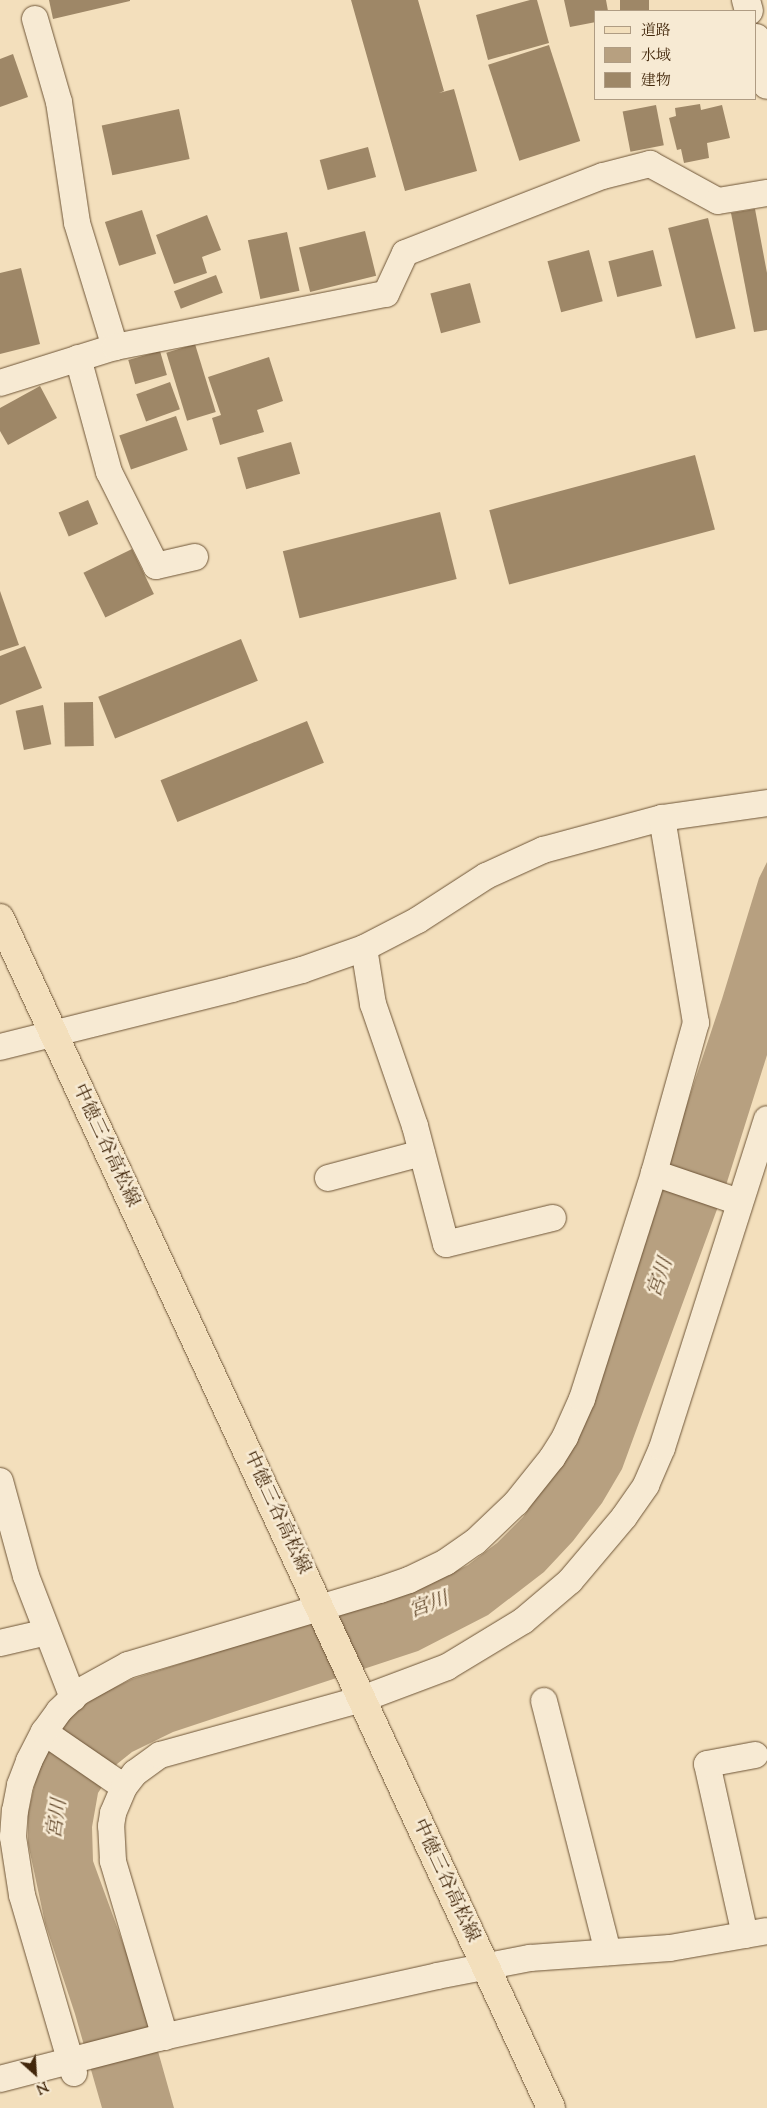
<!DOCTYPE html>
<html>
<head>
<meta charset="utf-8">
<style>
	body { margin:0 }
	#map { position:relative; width:767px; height:2108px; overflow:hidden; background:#f3dfbc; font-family:"Sorts Mill Goudy","Noto Serif JP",serif }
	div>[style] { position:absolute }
	.water>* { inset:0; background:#b7a080 }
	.building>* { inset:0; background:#9e8767; transform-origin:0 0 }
	.roads { filter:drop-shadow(0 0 1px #6e5537) drop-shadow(0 0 1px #6e5537) }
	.minor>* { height:26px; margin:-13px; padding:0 13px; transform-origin:13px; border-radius:13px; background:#f7ead3 }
	.tertiary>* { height:28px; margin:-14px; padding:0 14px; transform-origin:14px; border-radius:14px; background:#f7ead3 }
	.primary>* { height:28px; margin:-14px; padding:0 14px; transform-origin:14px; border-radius:14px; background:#f3dfbc }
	span { translate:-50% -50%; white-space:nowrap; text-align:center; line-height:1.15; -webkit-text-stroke:5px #f7ead3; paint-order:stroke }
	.street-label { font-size:19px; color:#42270b }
	.water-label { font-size:20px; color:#654b2e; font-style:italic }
	.legend { position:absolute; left:594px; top:10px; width:162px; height:90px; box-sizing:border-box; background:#f7ead3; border:1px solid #af9c83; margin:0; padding:6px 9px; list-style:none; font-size:15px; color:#42270b }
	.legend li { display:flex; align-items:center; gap:10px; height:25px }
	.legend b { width:25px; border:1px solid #af9c83 }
	.north { position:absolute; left:10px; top:2048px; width:50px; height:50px; -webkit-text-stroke:4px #f7ead3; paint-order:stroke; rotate:154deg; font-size:14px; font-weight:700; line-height:20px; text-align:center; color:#42270b }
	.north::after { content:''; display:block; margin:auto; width:18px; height:22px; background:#42270b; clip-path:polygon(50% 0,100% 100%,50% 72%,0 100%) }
</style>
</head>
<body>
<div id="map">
	<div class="water">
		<i style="clip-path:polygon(767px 862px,767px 1055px,727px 1182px,622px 1469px,602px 1503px,573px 1541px,544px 1572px,488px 1615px,418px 1651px,173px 1732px,132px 1752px,117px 1764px,98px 1793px,92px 1827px,93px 1861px,143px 1998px,174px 2108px,102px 2108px,75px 2014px,45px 1923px,28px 1843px,28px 1814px,32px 1796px,37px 1774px,51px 1745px,67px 1721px,80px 1708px,99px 1695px,132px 1679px,430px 1584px,468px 1565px,497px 1543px,523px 1517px,544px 1487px,658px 1191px,722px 999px,759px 878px)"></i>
	</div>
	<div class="building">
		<i style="clip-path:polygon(49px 0,130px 0,130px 1px,53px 19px)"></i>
		<i style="clip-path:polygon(351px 0,418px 0,444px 91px,439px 93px,454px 89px,477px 171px,405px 191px)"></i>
		<i style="clip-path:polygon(530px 0,537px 0,549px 43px,488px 60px,476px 15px)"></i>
		<i style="clip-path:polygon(564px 0,606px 0,608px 11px,596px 11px,596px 22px,570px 27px)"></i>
		<i style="left:620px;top:0;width:29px;height:11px"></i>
		<i style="left:549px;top:45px;width:101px;height:64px;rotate:72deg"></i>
		<i style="clip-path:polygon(13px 54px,28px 97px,0 107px,0 59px)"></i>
		<i style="clip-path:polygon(700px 104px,701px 110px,722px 105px,730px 138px,707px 143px,709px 158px,684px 163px,681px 149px,677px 150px,669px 118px,676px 116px,675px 108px)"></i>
		<i style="left:656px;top:105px;width:41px;height:34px;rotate:79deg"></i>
		<i style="left:179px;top:109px;width:51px;height:79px;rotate:78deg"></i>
		<i style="left:368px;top:147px;width:31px;height:50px;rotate:75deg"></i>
		<i style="clip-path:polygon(755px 209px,767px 273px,767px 330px,754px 332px,731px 213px)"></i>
		<i style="left:142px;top:210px;width:46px;height:39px;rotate:72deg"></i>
		<i style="clip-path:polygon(207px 215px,221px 250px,202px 257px,207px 273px,174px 284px,156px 235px)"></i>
		<i style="left:708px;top:218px;width:114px;height:41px;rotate:76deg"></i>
		<i style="left:365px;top:231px;width:46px;height:68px;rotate:76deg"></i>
		<i style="left:287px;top:232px;width:60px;height:40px;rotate:78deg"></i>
		<i style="left:589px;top:250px;width:53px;height:43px;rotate:75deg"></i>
		<i style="left:653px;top:250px;width:37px;height:46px;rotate:76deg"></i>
		<i style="clip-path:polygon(21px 268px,40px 344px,0 354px,0 273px)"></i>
		<i style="left:216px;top:275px;width:19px;height:45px;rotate:69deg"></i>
		<i style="left:470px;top:283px;width:41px;height:41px;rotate:75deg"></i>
		<i style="left:195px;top:344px;width:71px;height:30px;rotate:73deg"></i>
		<i style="left:160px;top:351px;width:25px;height:33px;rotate:74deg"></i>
		<i style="clip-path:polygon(269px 357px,283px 401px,257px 410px,264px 432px,220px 445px,212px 418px,221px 415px,208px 377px)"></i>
		<i style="left:170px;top:382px;width:29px;height:36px;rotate:70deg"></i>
		<i style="clip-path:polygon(40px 386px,57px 418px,8px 445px,0 431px,0 408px)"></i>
		<i style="left:176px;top:416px;width:36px;height:60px;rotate:71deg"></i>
		<i style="left:291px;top:442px;width:33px;height:56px;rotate:74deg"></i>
		<i style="left:695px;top:455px;width:77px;height:213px;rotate:75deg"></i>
		<i style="left:88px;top:500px;width:26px;height:32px;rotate:67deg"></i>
		<i style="left:440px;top:512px;width:69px;height:162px;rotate:76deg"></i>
		<i style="left:132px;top:549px;width:50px;height:54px;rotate:64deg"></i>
		<i style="clip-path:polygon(0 591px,19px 645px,0 651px)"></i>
		<i style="left:241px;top:639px;width:45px;height:154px;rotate:68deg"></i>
		<i style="clip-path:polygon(25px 646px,42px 688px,0 705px,0 656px)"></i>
		<i style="left:93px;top:702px;width:44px;height:29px;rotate:89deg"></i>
		<i style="left:43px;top:705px;width:40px;height:28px;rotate:78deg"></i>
		<i style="left:307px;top:721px;width:45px;height:158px;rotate:68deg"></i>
	</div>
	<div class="roads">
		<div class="minor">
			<i style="left:35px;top:19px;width:86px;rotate:73.9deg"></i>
			<i style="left:59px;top:102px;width:122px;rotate:81.5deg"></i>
			<i style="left:77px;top:223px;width:130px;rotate:73deg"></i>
			<i style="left:78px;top:358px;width:118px;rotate:74.8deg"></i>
			<i style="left:109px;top:472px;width:105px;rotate:63.4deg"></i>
			<i style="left:156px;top:566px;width:40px;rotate:-13deg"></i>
			<i style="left:0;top:383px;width:121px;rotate:-17.4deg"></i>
			<i style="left:115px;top:347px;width:276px;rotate:-11.1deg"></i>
			<i style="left:386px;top:294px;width:45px;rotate:-65.1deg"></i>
			<i style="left:405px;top:253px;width:212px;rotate:-21.3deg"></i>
			<i style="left:603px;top:176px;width:49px;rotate:-14.3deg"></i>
			<i style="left:650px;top:164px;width:77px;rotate:28.6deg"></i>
			<i style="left:718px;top:201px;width:50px;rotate:-9.3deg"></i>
			<i style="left:364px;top:948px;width:57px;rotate:80.9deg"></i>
			<i style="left:373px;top:1004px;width:129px;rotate:71deg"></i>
			<i style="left:415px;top:1126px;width:122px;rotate:75.3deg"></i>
			<i style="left:446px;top:1244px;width:110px;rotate:-13.7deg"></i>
			<i style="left:0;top:1047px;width:239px;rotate:-14deg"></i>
			<i style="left:232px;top:989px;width:73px;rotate:-15.2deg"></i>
			<i style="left:302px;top:970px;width:66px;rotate:-19.5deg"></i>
			<i style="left:364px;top:948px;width:61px;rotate:-27.4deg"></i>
			<i style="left:418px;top:920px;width:81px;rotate:-32.9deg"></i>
			<i style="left:486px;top:876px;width:63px;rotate:-24.5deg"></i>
			<i style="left:543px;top:850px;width:123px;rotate:-15.1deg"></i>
			<i style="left:662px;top:818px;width:106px;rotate:-8.1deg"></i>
			<i style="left:654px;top:1173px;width:90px;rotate:18.8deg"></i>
			<i style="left:328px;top:1178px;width:97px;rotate:-14.9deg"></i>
			<i style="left:0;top:1481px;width:98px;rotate:74.7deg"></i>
			<i style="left:26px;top:1576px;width:131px;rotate:68.9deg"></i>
			<i style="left:0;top:1643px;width:48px;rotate:-13.2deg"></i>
			<i style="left:544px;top:1701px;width:259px;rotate:75.7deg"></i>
			<i style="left:44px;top:1732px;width:97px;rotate:34.5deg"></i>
			<i style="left:745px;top:1935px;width:175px;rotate:-102.5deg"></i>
			<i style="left:707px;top:1764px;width:49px;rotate:-10.6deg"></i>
			<i style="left:165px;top:2037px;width:184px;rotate:-106.5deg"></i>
			<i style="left:113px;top:1861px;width:35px;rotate:-93deg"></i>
			<i style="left:111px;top:1826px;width:13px;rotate:-81deg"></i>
			<i style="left:113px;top:1813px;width:28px;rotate:-67deg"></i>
			<i style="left:124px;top:1787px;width:18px;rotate:-52deg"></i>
			<i style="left:135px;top:1773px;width:31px;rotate:-36deg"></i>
			<i style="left:160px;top:1755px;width:210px;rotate:-15.5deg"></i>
			<i style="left:362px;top:1699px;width:91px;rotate:-20.6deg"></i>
			<i style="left:447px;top:1667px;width:89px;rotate:-31.2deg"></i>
			<i style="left:523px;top:1621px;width:62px;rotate:-40.4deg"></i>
			<i style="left:570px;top:1581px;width:84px;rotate:-49.8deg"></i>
			<i style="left:624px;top:1517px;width:39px;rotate:-55deg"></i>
			<i style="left:646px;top:1485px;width:40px;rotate:-66.6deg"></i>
			<i style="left:662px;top:1448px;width:345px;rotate:-72.3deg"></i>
			<i style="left:74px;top:2073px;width:185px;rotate:-106.3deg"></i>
			<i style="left:22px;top:1895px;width:59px;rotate:-98.8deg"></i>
			<i style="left:13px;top:1837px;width:26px;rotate:-86deg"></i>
			<i style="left:15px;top:1811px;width:26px;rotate:-79deg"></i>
			<i style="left:20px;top:1785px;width:26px;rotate:-69deg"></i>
			<i style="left:29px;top:1761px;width:33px;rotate:-63deg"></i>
			<i style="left:44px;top:1732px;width:26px;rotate:-54deg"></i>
			<i style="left:59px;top:1711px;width:28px;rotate:-44deg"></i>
			<i style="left:79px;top:1692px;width:56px;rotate:-28.9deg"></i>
			<i style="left:128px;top:1665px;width:263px;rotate:-16.6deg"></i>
			<i style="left:380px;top:1590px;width:31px;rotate:-19deg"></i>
			<i style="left:409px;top:1580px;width:41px;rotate:-25.9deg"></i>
			<i style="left:446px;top:1562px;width:35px;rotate:-35deg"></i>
			<i style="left:475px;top:1542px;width:57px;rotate:-43.6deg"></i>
			<i style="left:516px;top:1503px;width:58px;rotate:-51.3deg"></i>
			<i style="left:552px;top:1458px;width:25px;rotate:-58deg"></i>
			<i style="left:565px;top:1437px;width:42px;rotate:-65.9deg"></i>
			<i style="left:582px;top:1399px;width:237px;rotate:-72.3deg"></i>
			<i style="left:654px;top:1173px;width:156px;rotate:-74.4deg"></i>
			<i style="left:696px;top:1023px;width:208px;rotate:-99.4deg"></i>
			<i style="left:0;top:2079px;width:163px;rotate:-14.5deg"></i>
			<i style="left:158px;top:2038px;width:286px;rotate:-12.5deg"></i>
			<i style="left:437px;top:1976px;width:95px;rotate:-11deg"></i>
			<i style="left:530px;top:1958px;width:140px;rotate:-4.1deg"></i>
			<i style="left:670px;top:1948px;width:98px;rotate:-9.9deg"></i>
		</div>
		<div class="tertiary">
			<i style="left:746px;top:0;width:11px;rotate:75deg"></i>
			<i style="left:756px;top:38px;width:48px;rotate:76.8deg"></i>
		</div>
		<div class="primary">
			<i style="left:0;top:918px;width:1311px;rotate:65.15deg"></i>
		</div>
	</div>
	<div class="street-label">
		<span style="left:105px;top:1146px;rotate:65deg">中徳三谷高松線</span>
		<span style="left:276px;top:1513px;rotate:65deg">中徳三谷高松線</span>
		<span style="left:445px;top:1881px;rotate:65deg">中徳三谷高松線</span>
	</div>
	<div class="water-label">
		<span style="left:661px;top:1278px;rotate:-71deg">宮川</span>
		<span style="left:429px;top:1606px;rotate:-20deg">宮川</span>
		<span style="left:58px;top:1819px;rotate:-82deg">宮川</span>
	</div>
	<ul class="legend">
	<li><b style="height:6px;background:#f3dfbc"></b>道路</li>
	<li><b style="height:14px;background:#b7a080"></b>水域</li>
	<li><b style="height:14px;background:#9e8767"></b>建物</li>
	</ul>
	<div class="north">N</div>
</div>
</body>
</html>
